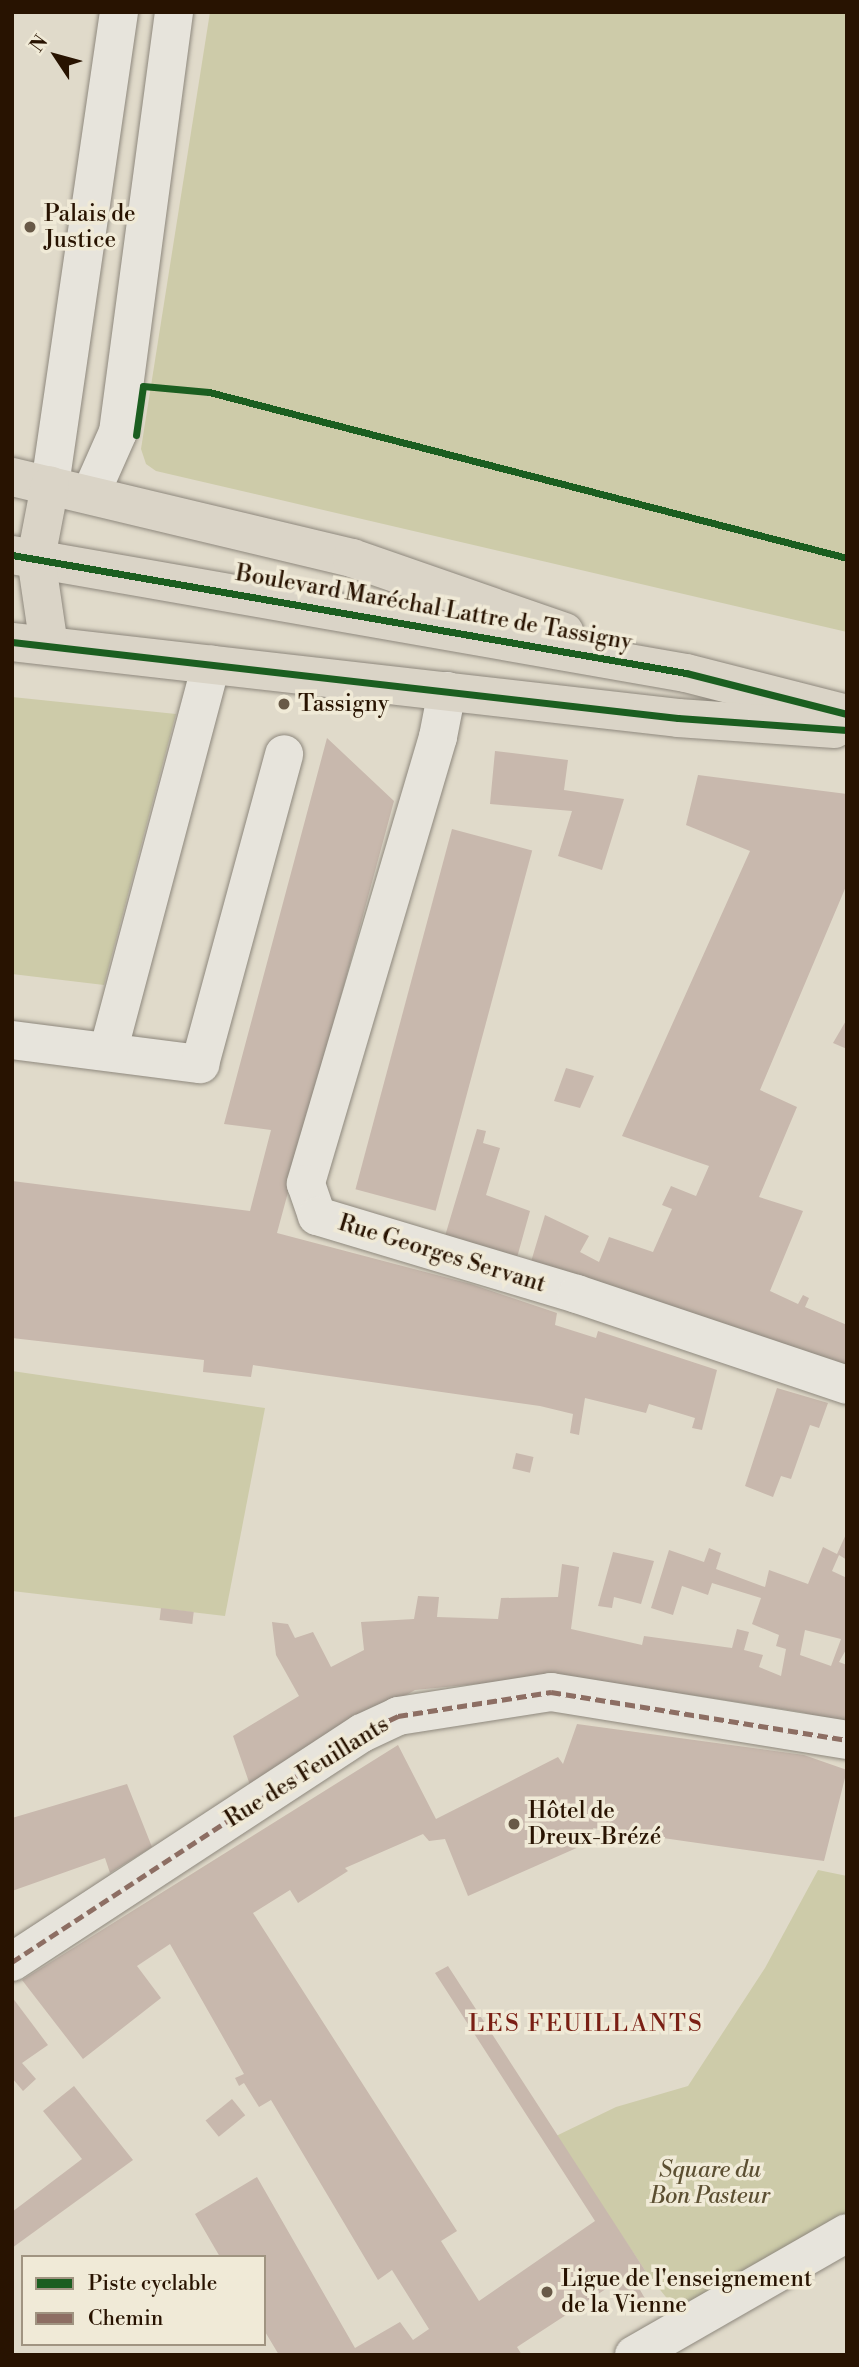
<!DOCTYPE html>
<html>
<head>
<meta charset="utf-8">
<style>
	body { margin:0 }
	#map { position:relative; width:859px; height:2367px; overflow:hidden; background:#e0daca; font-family:"Libre Bodoni",serif }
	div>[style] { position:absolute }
	.green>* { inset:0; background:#cdcba9 }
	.building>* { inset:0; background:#c8b8ad; transform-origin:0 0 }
	.roads { filter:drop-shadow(0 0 2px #8e887d) drop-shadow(0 0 2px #8e887d) }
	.minor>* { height:38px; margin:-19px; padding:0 19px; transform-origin:19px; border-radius:19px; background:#e7e4dc }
	.major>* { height:38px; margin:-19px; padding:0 19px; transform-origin:19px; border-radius:19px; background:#dad4c7 }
	.quiet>* { height:5px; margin-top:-2.5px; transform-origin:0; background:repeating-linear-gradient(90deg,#8d6e63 0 10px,transparent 0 15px) }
	.cycleway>* { height:7px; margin:-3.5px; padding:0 3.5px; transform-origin:3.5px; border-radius:3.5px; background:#1b5e20 }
	.dots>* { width:19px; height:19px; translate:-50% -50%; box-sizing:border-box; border:4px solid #f0ead7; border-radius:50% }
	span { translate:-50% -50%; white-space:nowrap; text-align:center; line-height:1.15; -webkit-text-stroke:7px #f0ead7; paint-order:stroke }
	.poi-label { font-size:23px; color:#281301 }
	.left { translate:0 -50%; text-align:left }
	.street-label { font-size:23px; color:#281301 }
	.park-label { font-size:23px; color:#5c4f32; font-style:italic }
	.neighbourhood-label { font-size:24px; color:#7a1f14; letter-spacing:2px }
	.frame { position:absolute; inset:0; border:14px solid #281301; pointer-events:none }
	.legend { position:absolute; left:21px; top:2255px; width:245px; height:91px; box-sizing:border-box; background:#f0ead7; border:2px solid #a09481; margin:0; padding:9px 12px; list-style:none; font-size:21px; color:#281301 }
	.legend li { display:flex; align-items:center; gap:14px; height:35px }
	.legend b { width:35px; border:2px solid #a09481 }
	.north { position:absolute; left:21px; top:21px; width:70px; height:70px; -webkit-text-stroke:5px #f0ead7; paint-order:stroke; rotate:306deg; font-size:19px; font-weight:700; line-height:28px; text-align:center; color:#281301 }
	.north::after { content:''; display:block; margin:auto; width:24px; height:32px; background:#281301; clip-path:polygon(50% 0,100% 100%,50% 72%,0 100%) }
</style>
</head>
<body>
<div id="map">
	<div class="green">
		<i style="clip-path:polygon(210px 12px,847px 12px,847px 632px,156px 471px,146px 464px,141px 449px)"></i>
		<i style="clip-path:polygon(12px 697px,176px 714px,104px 985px,12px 974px)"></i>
		<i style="clip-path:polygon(12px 1371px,265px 1408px,225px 1616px,12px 1591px)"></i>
		<i style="clip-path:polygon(818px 1870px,847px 1876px,847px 2219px,683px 2318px,648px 2275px,556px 2136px,616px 2107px,688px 2086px,765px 1968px)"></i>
	</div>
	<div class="building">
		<i style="clip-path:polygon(327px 738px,394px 801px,277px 1233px,471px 1284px,557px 1313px,555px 1325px,596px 1338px,598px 1331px,717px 1370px,702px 1430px,692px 1428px,695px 1418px,649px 1404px,646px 1413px,585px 1398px,579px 1435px,570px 1433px,573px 1414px,540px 1406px,253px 1365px,251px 1377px,203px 1372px,204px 1360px,12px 1338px,12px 1181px,250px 1211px,271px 1130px,224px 1124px)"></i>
		<i style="clip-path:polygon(495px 751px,568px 760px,564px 790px,624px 799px,602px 870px,558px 856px,572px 811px,490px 804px)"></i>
		<i style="clip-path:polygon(698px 775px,847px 794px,847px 884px,760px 1090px,797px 1107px,759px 1197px,803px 1211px,770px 1291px,798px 1304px,803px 1295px,809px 1298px,805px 1307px,847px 1325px,847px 1368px,530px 1265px,545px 1215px,589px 1236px,580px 1252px,599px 1262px,609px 1237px,653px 1252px,672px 1209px,662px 1205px,671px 1186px,696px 1196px,709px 1166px,622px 1136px,750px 851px,686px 825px)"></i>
		<i style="left:452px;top:829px;width:83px;height:373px;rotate:15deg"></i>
		<i style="clip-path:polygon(847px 1019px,847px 1049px,833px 1043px)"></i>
		<i style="clip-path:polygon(566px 1068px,594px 1076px,580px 1108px,554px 1101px)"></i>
		<i style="clip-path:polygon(477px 1129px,486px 1131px,483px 1143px,500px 1148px,486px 1195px,530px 1211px,516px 1261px,445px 1236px)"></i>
		<i style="clip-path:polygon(777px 1388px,828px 1403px,819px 1428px,810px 1425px,791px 1479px,781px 1476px,773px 1497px,745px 1486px)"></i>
		<i style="left:516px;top:1453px;width:18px;height:16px;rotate:13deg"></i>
		<i style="clip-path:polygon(evenodd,847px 1532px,847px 1560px,839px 1555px,832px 1571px,847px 1578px,847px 1648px,839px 1662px,847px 1665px,847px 1725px,801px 1712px,632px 1686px,547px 1678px,456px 1686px,415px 1690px,250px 1785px,233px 1736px,299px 1696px,276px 1655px,272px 1622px,288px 1624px,295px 1638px,313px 1632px,331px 1667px,364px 1650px,361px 1622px,414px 1619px,418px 1596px,439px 1597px,437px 1617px,498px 1619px,501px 1598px,558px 1597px,562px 1564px,579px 1567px,571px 1629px,642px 1645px,644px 1636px,732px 1648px,737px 1629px,749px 1632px,744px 1650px,763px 1655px,759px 1667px,781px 1676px,786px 1649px,776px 1646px,779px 1635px,752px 1624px,761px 1598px,712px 1583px,708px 1595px,682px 1586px,673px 1615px,651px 1608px,669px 1550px,704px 1562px,709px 1548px,721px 1553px,716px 1569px,765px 1587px,769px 1570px,808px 1584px,823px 1547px,837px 1554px,847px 1532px,805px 1630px,841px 1639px,831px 1666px,800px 1655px,805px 1630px)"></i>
		<i style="clip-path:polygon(613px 1552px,654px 1561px,641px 1604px,614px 1597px,612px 1608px,598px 1606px)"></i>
		<i style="left:161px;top:1608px;width:33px;height:12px;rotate:7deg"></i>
		<i style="clip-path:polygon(577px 1724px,804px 1755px,847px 1770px,824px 1861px,593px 1828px,597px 1839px,468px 1896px,445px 1839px,429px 1841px,423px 1834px,345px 1868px,348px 1871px,298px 1903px,290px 1890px,253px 1913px,457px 2231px,441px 2241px,479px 2301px,595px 2221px,435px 1973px,448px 1966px,648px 2275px,636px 2283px,647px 2302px,633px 2311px,615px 2283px,517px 2347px,522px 2355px,279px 2355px,264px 2330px,264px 2257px,220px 2257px,195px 2214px,257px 2177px,355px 2348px,400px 2322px,413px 2340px,429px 2329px,392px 2270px,378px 2280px,271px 2100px,259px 2107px,244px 2083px,239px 2086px,235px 2078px,244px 2074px,170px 1944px,137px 1966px,161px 1998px,83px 2059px,22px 1980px,398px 1745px,436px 1819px,558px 1757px,563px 1764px)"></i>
		<i style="clip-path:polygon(127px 1784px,152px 1847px,110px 1873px,105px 1858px,12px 1891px,12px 1818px)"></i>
		<i style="clip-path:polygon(12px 1997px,48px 2045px,22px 2063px,36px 2079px,23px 2091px,12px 2078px)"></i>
		<i style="clip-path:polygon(74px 2086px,133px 2160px,12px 2248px,12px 2212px,82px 2159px,43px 2111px)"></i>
		<i style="left:232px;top:2099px;width:21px;height:34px;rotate:51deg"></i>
	</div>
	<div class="roads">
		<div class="minor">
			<i style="left:50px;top:485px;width:478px;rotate:-81.7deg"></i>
			<i style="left:91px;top:493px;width:67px;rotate:-66.1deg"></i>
			<i style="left:118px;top:432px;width:424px;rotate:-82.4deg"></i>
			<i style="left:447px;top:691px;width:47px;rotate:101.1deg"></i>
			<i style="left:438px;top:737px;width:466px;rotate:106.5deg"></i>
			<i style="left:306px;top:1184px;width:34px;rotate:71deg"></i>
			<i style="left:317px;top:1216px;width:271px;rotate:16.7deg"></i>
			<i style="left:577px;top:1294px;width:285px;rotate:18.6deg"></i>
			<i style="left:12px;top:1040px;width:190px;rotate:7.3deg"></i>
			<i style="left:200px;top:1064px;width:321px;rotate:-74.8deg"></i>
			<i style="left:108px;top:1052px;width:401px;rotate:-75.1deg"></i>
			<i style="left:12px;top:1962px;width:418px;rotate:-33.2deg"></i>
			<i style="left:362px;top:1733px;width:40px;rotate:-25deg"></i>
			<i style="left:398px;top:1716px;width:155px;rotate:-8.9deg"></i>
			<i style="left:551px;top:1692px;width:300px;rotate:9.2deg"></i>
			<i style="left:634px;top:2355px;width:245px;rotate:-29.8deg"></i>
		</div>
		<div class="major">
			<i style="left:12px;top:477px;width:350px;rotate:13.4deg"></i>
			<i style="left:352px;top:558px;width:225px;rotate:19.2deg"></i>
			<i style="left:12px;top:555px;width:684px;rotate:9.93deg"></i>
			<i style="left:686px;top:673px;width:166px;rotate:14.3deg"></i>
			<i style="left:12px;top:642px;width:670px;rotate:6.51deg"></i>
			<i style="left:678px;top:718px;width:157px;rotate:4deg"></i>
			<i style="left:49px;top:646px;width:89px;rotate:-98.4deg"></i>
			<i style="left:36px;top:558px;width:74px;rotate:-79.1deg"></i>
		</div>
	</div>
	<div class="quiet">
		<i style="left:12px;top:1962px;width:418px;rotate:-33.2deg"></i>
		<i style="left:362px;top:1733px;width:40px;rotate:-25deg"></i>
		<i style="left:398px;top:1716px;width:155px;rotate:-8.9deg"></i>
		<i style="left:551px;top:1692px;width:300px;rotate:9.2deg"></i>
	</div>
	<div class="cycleway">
		<i style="left:136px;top:435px;width:49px;rotate:-81.9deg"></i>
		<i style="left:143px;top:386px;width:66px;rotate:5.2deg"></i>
		<i style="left:209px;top:392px;width:659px;rotate:14.58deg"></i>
		<i style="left:12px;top:555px;width:684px;rotate:9.93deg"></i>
		<i style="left:686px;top:673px;width:166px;rotate:14.3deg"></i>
		<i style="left:12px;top:642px;width:670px;rotate:6.51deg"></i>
		<i style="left:678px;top:718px;width:169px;rotate:4.1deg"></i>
	</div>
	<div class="dots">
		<i style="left:30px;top:227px;background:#685947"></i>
		<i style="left:284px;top:704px;background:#685947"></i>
		<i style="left:514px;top:1824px;background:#685947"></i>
		<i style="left:547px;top:2292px;background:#685947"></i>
	</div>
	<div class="poi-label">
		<span class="left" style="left:44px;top:227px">Palais de<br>Justice</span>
		<span class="left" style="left:298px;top:704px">Tassigny</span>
		<span class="left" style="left:528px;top:1824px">Hôtel de<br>Dreux-Brézé</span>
		<span class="left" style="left:561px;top:2292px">Ligue de l'enseignement<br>de la Vienne</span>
	</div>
	<div class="street-label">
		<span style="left:434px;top:608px;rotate:10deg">Boulevard Maréchal Lattre de Tassigny</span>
		<span style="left:442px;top:1254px;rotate:17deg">Rue Georges Servant</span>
		<span style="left:307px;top:1772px;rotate:-32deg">Rue des Feuillants</span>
	</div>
	<div class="park-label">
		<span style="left:710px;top:2183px">Square du<br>Bon Pasteur</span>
	</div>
	<div class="neighbourhood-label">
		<span style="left:586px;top:2025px">LES FEUILLANTS</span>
	</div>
	<div class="frame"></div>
	<ul class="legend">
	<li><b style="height:9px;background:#1b5e20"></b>Piste cyclable</li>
	<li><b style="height:9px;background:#8d6e63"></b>Chemin</li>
	</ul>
	<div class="north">N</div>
</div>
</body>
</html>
